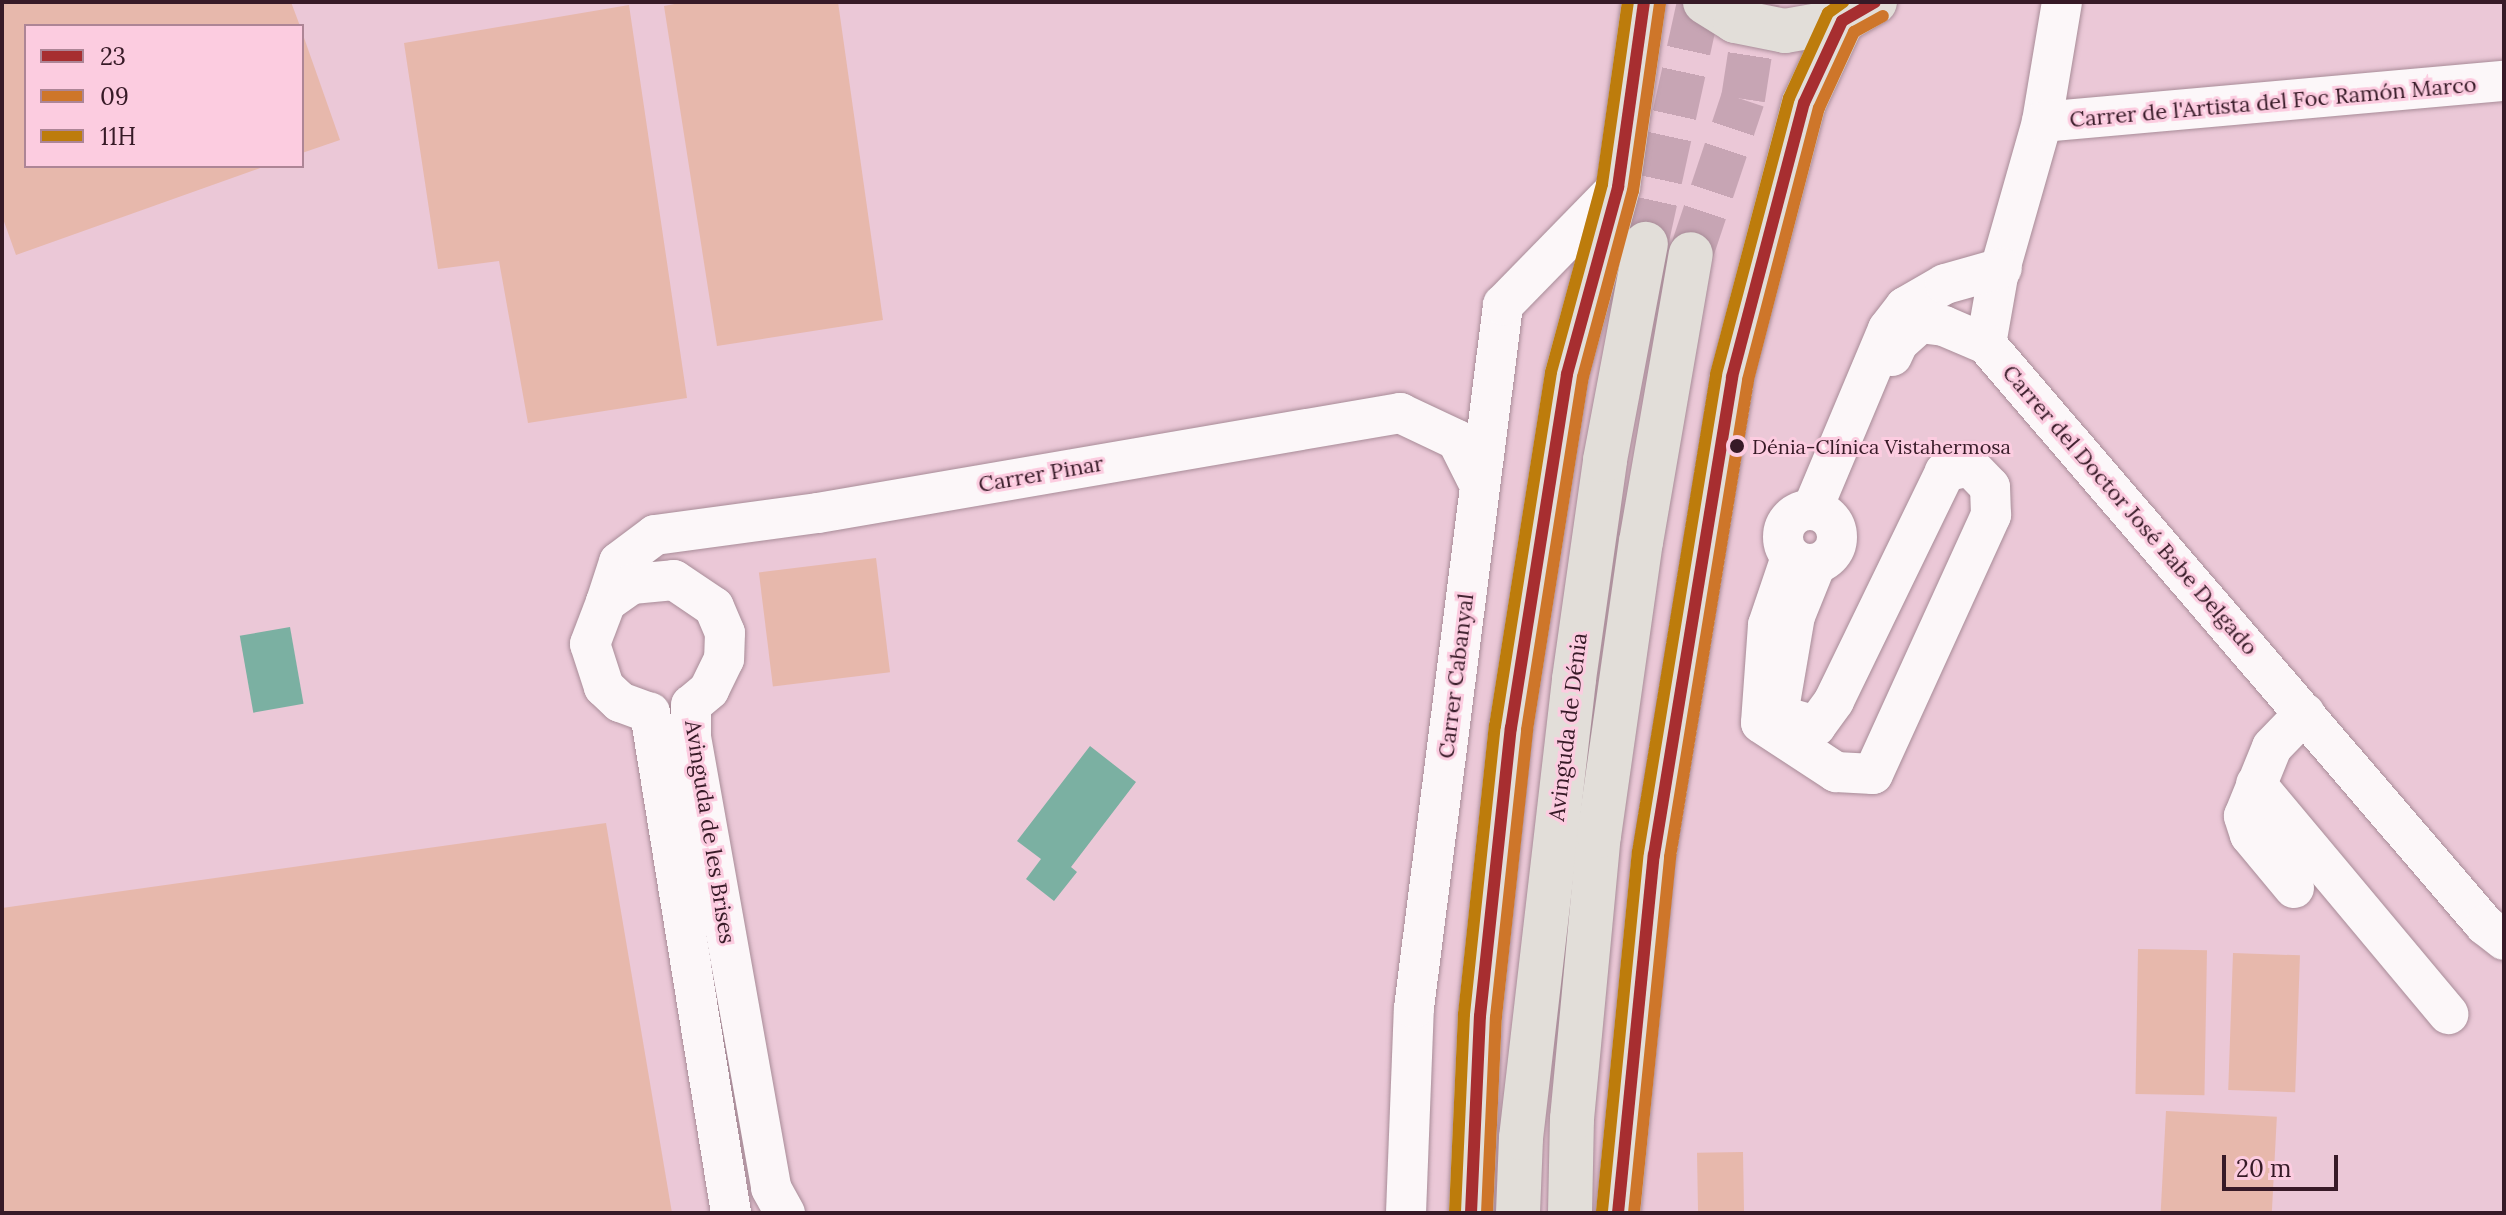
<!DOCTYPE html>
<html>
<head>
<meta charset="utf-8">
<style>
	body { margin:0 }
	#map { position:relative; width:2506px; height:1215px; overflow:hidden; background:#ebc8d7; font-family:Lora,serif }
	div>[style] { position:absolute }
	.green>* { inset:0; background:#e7b8ac; transform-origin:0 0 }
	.water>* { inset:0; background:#7bb0a2; transform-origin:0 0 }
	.major-tunnel>* { height:44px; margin-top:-22px; transform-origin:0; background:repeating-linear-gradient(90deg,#c7a5b4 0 44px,transparent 0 66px) }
	.roads { filter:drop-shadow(0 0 2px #a88c98) drop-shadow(0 0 2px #a88c98) }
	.minor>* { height:40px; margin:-20px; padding:0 20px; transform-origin:20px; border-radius:20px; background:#fcf7f9 }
	.minor>.ring { margin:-20px; padding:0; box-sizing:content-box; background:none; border:40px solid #fcf7f9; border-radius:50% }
	.major>* { height:44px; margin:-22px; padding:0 22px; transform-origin:22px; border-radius:22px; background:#e2ded9 }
	.bus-1>* { height:12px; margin:-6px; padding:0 6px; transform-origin:6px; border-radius:6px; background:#a72e30 }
	.bus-2>* { height:12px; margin:-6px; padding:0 6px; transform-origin:6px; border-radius:6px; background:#ce762a }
	.bus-3>* { height:12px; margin:-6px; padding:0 6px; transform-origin:6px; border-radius:6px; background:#bd7c0c }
	.dots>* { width:22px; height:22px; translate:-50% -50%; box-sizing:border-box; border:4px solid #fccce0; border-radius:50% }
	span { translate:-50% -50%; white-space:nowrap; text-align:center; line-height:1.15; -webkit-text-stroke:6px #fccce0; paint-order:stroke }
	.bus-label { font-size:20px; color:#371a27 }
	.left { translate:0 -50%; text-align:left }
	.street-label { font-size:22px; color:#371a27 }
	.frame { position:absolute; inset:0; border:4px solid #371a27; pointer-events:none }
	.legend { position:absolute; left:24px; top:24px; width:280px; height:144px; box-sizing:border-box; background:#fccce0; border:2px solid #ad8596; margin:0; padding:10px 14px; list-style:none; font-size:24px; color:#371a27 }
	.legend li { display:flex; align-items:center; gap:16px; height:40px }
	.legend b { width:40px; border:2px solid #ad8596 }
	.scale { position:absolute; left:2222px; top:1155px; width:116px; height:36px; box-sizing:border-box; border:4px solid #371a27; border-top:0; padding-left:10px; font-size:24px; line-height:28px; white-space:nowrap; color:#371a27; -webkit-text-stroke:6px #fccce0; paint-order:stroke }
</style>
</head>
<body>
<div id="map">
	<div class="green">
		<i style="clip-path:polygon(2px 2px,291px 2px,300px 26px,26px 26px,26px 166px,266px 166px,16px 255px,2px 216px)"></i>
		<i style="clip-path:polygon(685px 2px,838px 2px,883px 320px,717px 346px,664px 6px)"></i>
		<i style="clip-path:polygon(629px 5px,687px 398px,528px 423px,499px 261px,438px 269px,404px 43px)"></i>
		<i style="clip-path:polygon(302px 32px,340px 140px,302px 153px)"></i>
		<i style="left:876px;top:558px;width:115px;height:118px;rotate:83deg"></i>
		<i style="clip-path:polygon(606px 823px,672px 1213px,2px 1213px,2px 908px)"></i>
		<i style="left:2138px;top:949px;width:69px;height:145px;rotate:1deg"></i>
		<i style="left:2233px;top:953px;width:67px;height:137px;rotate:2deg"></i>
		<i style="left:2166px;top:1111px;width:111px;height:102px;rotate:3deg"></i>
		<i style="left:1743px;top:1152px;width:61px;height:46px;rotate:89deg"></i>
	</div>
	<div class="water">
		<i style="left:290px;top:627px;width:78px;height:51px;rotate:80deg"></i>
		<i style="clip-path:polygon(1090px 746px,1136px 782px,1071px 867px,1077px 872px,1054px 901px,1026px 879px,1041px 859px,1017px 841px)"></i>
	</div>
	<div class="major-tunnel">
		<i style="left:1646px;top:244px;width:248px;rotate:-77.6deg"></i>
		<i style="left:1691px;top:254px;width:163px;rotate:-71.5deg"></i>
		<i style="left:1743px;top:99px;width:98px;rotate:-81.2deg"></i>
	</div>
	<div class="roads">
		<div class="minor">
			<i style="left:2062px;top:2px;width:122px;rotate:99.5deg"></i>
			<i style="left:2042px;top:122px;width:160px;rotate:105.9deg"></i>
			<i style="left:1998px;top:276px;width:69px;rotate:100deg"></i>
			<i style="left:1986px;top:344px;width:766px;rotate:49.34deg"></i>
			<i style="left:2485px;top:925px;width:24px;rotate:38deg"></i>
			<i style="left:2042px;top:122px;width:464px;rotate:-5.1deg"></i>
			<i style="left:1892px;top:356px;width:14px;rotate:-65deg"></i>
			<i style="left:1898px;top:343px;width:30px;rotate:-42deg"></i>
			<i style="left:1920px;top:323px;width:24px;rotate:7deg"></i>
			<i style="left:1944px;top:326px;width:46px;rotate:23.2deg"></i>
			<i class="ring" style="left:1783px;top:510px;width:14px;height:14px"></i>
			<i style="left:1812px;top:510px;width:196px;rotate:-67.2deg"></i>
			<i style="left:1888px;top:329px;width:28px;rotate:-52deg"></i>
			<i style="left:1905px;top:307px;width:46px;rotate:-29.9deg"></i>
			<i style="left:1945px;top:284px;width:59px;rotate:-15.7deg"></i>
			<i style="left:1791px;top:557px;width:72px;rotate:108.7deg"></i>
			<i style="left:1768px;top:625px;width:98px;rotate:94.1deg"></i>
			<i style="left:1761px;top:723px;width:90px;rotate:33.2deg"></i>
			<i style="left:1836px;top:772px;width:37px;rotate:3deg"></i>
			<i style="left:1873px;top:774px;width:285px;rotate:-65.5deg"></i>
			<i style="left:1991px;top:515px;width:28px;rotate:-92deg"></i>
			<i style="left:1990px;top:487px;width:29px;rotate:-134deg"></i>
			<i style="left:1970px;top:466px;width:26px;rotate:167deg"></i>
			<i style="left:1945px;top:472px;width:254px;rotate:115.9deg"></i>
			<i style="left:1834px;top:701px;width:31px;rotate:126deg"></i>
			<i style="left:1816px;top:726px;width:40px;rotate:-164deg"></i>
			<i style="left:1778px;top:715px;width:100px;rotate:-80.3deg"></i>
			<i style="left:1795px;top:616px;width:56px;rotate:-68deg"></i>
			<i style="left:606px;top:602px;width:42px;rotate:-72deg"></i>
			<i style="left:619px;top:562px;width:45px;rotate:-36.9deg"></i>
			<i style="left:655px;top:535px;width:164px;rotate:-7.7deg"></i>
			<i style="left:818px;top:513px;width:591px;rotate:-9.75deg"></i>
			<i style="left:1400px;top:413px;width:63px;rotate:25.3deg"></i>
			<i style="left:1457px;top:440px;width:51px;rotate:63.4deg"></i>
			<i style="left:2256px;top:784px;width:300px;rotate:50.1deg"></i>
			<i style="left:2294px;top:888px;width:69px;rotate:-129.7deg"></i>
			<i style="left:2250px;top:835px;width:20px;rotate:-108deg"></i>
			<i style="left:2244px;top:816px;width:74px;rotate:-67.9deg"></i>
			<i style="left:2272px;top:747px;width:47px;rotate:-45.9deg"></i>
			<i style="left:731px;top:1213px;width:507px;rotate:-99.2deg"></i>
			<i style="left:650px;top:713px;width:32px;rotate:-160deg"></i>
			<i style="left:620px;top:702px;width:22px;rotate:-137deg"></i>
			<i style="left:604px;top:687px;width:45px;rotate:-108deg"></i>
			<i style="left:590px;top:644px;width:45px;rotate:-69.1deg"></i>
			<i style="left:606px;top:602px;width:32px;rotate:-35deg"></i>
			<i style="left:632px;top:584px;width:42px;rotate:-5.4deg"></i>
			<i style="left:674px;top:580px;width:48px;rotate:34deg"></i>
			<i style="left:714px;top:607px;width:28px;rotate:67deg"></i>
			<i style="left:725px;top:633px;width:26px;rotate:92deg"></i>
			<i style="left:724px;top:659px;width:34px;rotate:116deg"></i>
			<i style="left:709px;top:690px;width:23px;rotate:140deg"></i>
			<i style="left:691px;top:705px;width:32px;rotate:90deg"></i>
			<i style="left:691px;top:737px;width:458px;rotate:79.9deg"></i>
			<i style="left:771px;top:1188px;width:29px;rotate:61deg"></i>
			<i style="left:1406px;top:1213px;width:205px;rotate:-87.8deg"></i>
			<i style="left:1414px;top:1008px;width:709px;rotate:-82.78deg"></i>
			<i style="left:1503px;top:305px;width:165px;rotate:-45.7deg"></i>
		</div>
		<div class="major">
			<i style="left:1705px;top:2px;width:36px;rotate:32deg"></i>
			<i style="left:1735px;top:21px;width:51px;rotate:11.3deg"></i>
			<i style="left:1785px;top:31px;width:58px;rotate:-10deg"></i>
			<i style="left:1842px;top:21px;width:38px;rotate:-30deg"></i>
			<i style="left:1471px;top:1213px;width:197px;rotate:-87.4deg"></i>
			<i style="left:1480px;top:1016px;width:290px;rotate:-83.9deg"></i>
			<i style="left:1511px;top:728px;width:358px;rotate:-81deg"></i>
			<i style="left:1567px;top:374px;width:194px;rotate:-74.7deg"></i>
			<i style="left:1618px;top:187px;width:187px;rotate:-82deg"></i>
			<i style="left:1518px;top:1213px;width:75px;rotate:-87.7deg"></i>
			<i style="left:1521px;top:1138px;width:462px;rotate:-83.4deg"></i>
			<i style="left:1574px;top:679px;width:221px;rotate:-81.9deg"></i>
			<i style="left:1605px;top:460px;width:220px;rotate:-79.3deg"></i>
			<i style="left:1570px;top:1213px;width:94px;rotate:-88.8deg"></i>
			<i style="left:1572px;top:1119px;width:284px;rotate:-84.6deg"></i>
			<i style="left:1599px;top:836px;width:297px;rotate:-81.9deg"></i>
			<i style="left:1641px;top:542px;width:292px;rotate:-80.2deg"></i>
			<i style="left:1618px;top:1213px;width:360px;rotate:-84.3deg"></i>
			<i style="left:1654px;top:855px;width:484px;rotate:-80.7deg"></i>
			<i style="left:1732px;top:377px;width:283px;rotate:-75.3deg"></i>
			<i style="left:1804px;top:103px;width:90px;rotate:-65.1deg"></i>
		</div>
	</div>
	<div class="bus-1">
		<i style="left:1471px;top:1213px;width:197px;rotate:-87.4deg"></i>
		<i style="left:1480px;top:1016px;width:290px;rotate:-83.9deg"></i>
		<i style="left:1511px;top:728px;width:358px;rotate:-81deg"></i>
		<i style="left:1567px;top:374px;width:194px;rotate:-74.7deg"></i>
		<i style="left:1618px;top:187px;width:187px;rotate:-82deg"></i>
		<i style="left:1618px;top:1213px;width:360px;rotate:-84.3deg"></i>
		<i style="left:1654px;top:855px;width:484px;rotate:-80.7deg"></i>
		<i style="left:1732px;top:377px;width:283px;rotate:-75.3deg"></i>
		<i style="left:1804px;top:103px;width:90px;rotate:-65.1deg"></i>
		<i style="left:1842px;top:21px;width:38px;rotate:-30deg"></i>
	</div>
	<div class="bus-2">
		<i style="left:1487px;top:1213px;width:196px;rotate:-87.4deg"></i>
		<i style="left:1496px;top:1017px;width:289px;rotate:-83.8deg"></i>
		<i style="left:1527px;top:730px;width:357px;rotate:-81deg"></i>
		<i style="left:1583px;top:377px;width:193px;rotate:-75deg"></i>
		<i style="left:1633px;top:191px;width:189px;rotate:-81.8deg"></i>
		<i style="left:1634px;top:1213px;width:358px;rotate:-84.2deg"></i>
		<i style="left:1670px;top:857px;width:483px;rotate:-80.7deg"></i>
		<i style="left:1748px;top:380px;width:281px;rotate:-75.4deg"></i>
		<i style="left:1819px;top:108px;width:84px;rotate:-65.3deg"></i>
		<i style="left:1854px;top:32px;width:33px;rotate:-29deg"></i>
	</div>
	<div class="bus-3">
		<i style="left:1602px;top:1211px;width:361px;rotate:-84.3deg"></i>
		<i style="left:1638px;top:852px;width:484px;rotate:-80.7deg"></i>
		<i style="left:1716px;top:374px;width:285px;rotate:-75.2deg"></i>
		<i style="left:1789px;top:98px;width:94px;rotate:-65.4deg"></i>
		<i style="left:1828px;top:13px;width:19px;rotate:-36deg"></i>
		<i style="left:1455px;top:1212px;width:198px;rotate:-87.4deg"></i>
		<i style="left:1464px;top:1014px;width:290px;rotate:-83.9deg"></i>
		<i style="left:1495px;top:726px;width:358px;rotate:-81deg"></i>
		<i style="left:1551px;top:372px;width:195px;rotate:-74.8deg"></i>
		<i style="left:1602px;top:184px;width:184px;rotate:-81.9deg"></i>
	</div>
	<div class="dots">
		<i style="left:1737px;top:446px;background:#371a27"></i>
	</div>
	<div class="bus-label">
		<span class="left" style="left:1752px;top:446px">Dénia-Clínica Vistahermosa</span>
	</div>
	<div class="street-label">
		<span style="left:2273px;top:102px;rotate:-5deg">Carrer de l'Artista del Foc Ramón Marco</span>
		<span style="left:1041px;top:474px;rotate:-10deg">Carrer Pinar</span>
		<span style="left:2130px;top:510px;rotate:49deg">Carrer del Doctor José Babe Delgado</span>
		<span style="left:1456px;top:676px;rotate:-83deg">Carrer Cabanyal</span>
		<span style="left:1568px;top:727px;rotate:-83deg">Avinguda de Dénia</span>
		<span style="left:710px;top:832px;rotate:81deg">Avinguda de les Brises</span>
	</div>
	<div class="frame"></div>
	<ul class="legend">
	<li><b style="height:10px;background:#a72e30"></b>23</li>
	<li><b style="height:10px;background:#ce762a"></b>09</li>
	<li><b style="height:10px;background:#bd7c0c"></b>11H</li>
	</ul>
	<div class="scale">20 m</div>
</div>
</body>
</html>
